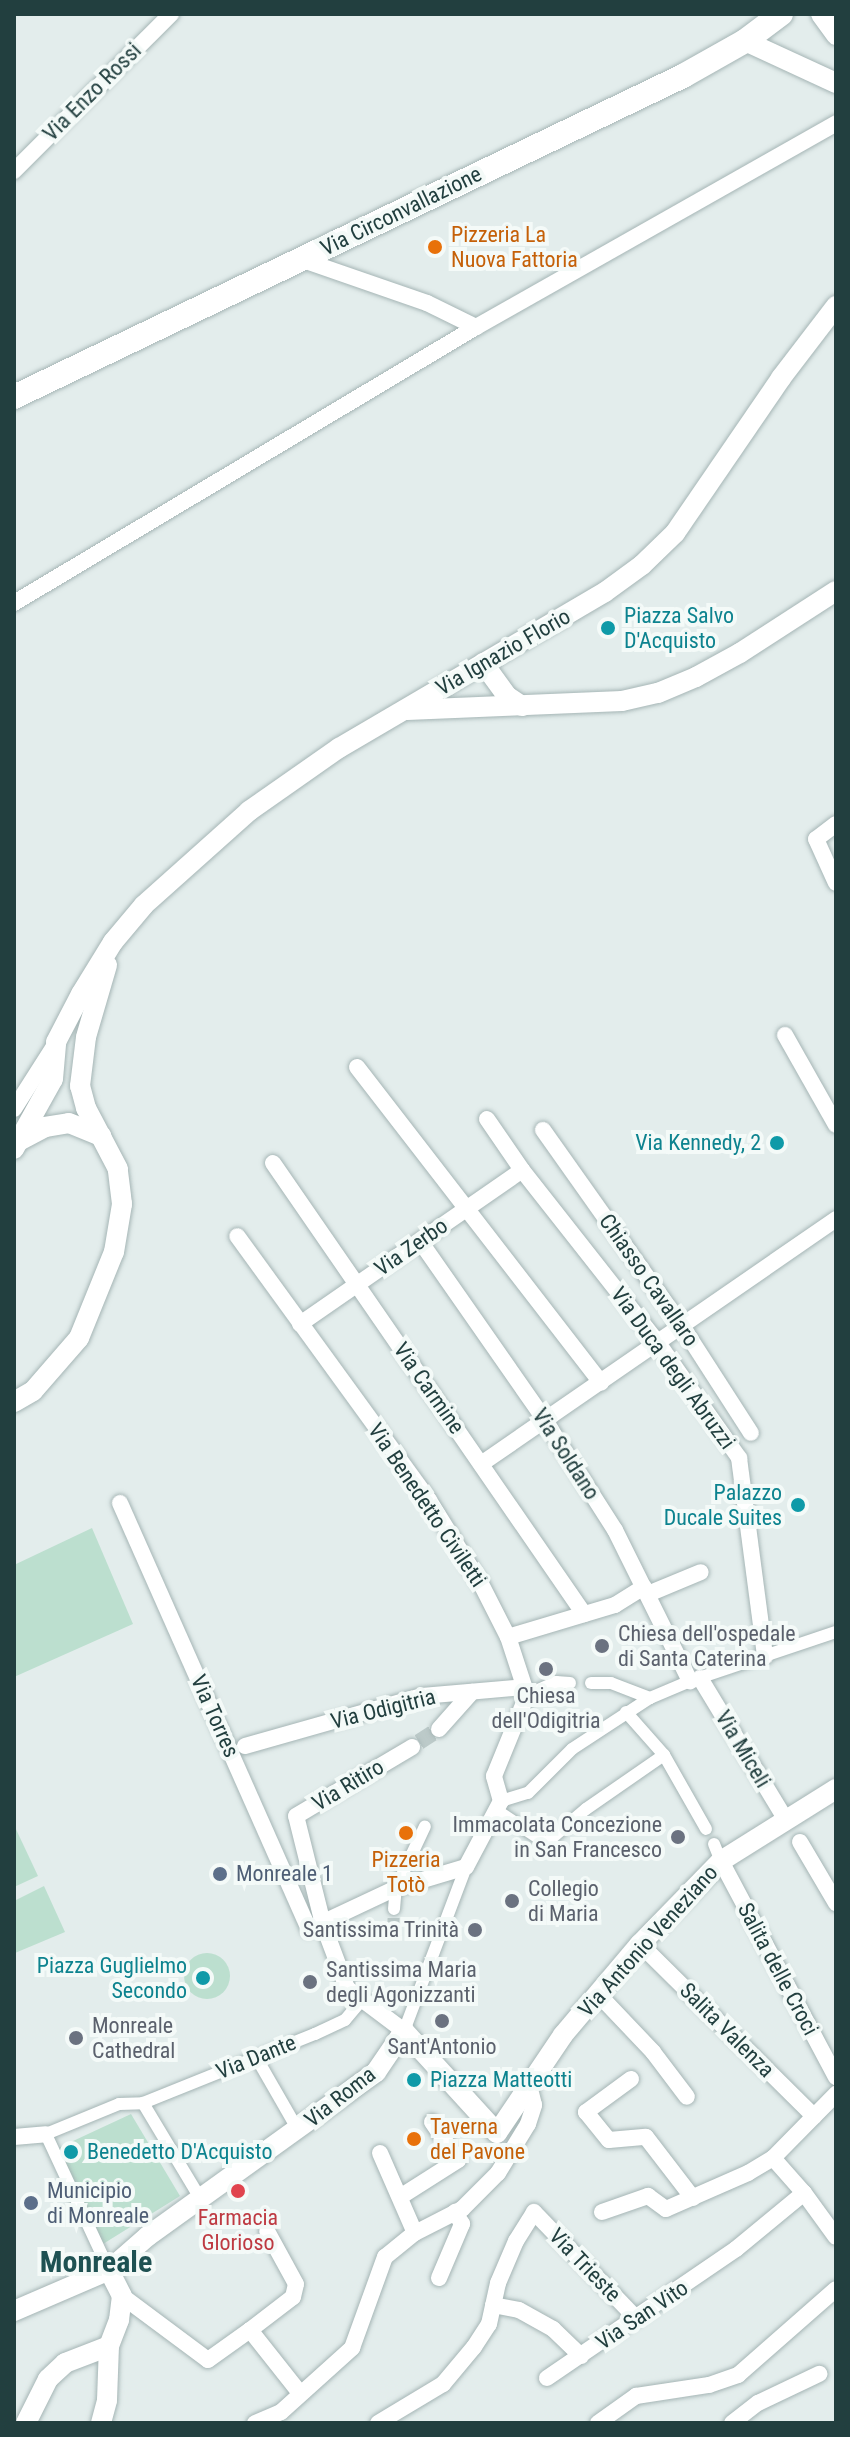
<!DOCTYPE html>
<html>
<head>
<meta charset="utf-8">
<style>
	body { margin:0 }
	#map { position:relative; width:850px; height:2437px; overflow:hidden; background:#e3edec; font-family:"Roboto Condensed",sans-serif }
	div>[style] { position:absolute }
	.green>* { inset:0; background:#bcdfcf }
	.round { border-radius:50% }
	.pedestrian-tunnel>* { height:12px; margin-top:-6px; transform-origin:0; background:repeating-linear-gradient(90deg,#bccac9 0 12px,transparent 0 18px) }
	.minor-tunnel>* { height:16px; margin-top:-8px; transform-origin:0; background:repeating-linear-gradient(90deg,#bccac9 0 16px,transparent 0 24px) }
	.roads { filter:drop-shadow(0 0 2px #a5b5b5) drop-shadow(0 0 2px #a5b5b5) }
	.pedestrian>* { height:12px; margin:-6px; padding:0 6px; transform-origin:6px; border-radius:6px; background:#fff }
	.minor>* { height:16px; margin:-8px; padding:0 8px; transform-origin:8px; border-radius:8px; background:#fff }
	.tertiary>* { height:20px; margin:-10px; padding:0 10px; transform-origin:10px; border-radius:10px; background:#fff }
	.secondary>* { height:24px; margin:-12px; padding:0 12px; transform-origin:12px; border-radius:12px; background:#fff }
	.dots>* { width:22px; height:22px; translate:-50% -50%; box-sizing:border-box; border:4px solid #f4faf8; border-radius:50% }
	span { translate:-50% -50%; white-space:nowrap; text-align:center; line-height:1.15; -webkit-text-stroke:8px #f4faf8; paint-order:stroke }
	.street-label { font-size:22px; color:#223f3f }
	.food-label { font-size:22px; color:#c56008 }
	.left { translate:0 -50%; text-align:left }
	.culture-label { font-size:22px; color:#0d838f }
	.right { translate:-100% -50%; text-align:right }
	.worship-label { font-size:22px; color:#5b616d }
	.service-label { font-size:22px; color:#4e5e75 }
	.health-label { font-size:22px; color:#be3a42 }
	.district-label { font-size:30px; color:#1e5152; font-weight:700 }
	.frame { position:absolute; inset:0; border:16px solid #223f3f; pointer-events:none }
</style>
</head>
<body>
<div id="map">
	<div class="green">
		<i style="clip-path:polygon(92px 1528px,133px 1624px,14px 1677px,14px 1565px)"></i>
		<i style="clip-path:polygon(14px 1825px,38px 1876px,14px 1887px)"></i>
		<i style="clip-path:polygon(44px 1886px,65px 1932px,15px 1953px,14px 1901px)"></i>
		<i class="round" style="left:184px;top:1953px;width:46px;height:46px"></i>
		<i style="clip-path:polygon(131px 2114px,180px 2196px,103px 2244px,58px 2148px)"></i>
	</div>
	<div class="pedestrian-tunnel">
		<i style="left:393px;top:1930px;width:21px;rotate:-87deg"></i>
	</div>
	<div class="minor-tunnel">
		<i style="left:419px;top:1742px;width:24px;rotate:-33deg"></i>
	</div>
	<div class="roads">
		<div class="pedestrian">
			<i style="left:591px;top:1683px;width:20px"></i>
			<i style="left:611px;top:1683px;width:42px;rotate:21deg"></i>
			<i style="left:527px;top:1695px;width:32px;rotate:-24deg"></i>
			<i style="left:556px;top:1682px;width:14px;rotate:4deg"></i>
			<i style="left:626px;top:1712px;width:57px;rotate:48.5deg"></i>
			<i style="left:664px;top:1755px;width:85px;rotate:60.4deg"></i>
			<i style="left:501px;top:1801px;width:28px;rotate:-17deg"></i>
			<i style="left:528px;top:1793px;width:62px;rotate:-45deg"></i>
			<i style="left:572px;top:1749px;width:93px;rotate:-33.2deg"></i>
			<i style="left:650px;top:1698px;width:43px;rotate:-23deg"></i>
			<i style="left:690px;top:1681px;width:154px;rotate:-18.6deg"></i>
			<i style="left:496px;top:1810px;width:60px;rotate:33.4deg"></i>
			<i style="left:546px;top:1843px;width:52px;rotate:-40.4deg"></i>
			<i style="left:586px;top:1809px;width:95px;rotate:-34.7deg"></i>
			<i style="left:714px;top:1844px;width:18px;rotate:68deg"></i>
			<i style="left:394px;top:1909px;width:21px;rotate:-85deg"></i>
			<i style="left:396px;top:1888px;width:68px;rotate:-64.9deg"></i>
			<i style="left:404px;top:2031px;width:175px;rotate:-69.3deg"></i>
			<i style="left:256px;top:2057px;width:84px;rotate:60.1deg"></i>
			<i style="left:143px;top:2103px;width:111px;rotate:59deg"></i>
			<i style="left:109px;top:2270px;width:150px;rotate:-114.9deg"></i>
			<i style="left:46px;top:2134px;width:79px;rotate:-22.3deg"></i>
			<i style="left:119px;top:2104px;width:24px;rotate:-2deg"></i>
			<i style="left:143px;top:2103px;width:185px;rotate:-21.9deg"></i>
			<i style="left:315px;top:2034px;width:33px;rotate:-25deg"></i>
			<i style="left:345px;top:2020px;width:25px;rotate:-50deg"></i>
		</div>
		<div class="minor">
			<i style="left:14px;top:171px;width:222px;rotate:-45deg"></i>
			<i style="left:300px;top:259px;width:134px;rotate:19.1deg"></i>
			<i style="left:427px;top:303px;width:55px;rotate:26.1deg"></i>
			<i style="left:14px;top:603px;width:538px;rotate:-30.85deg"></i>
			<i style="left:476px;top:327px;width:414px;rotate:-29.5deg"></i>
			<i style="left:836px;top:824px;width:25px;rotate:143deg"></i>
			<i style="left:816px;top:839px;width:48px;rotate:65.6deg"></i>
			<i style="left:785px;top:1035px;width:103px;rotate:60.5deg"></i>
			<i style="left:357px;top:1067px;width:399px;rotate:52.3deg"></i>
			<i style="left:14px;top:1109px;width:78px;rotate:-57.5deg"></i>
			<i style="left:487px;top:1119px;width:62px;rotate:55.5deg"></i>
			<i style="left:522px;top:1170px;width:220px;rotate:51.8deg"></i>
			<i style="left:658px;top:1343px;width:141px;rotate:54.8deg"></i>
			<i style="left:739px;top:1458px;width:200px;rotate:82.5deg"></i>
			<i style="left:543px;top:1130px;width:240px;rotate:54.7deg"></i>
			<i style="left:682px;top:1326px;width:127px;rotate:57.2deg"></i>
			<i style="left:273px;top:1163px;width:548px;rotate:55.41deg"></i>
			<i style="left:420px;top:1241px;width:217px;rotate:55.1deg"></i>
			<i style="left:544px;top:1419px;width:132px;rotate:57.4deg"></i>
			<i style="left:615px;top:1530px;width:169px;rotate:63.6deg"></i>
			<i style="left:300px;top:1324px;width:270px;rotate:-34.7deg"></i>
			<i style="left:481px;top:1464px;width:431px;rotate:-34.6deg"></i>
			<i style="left:120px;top:1503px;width:466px;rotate:66.1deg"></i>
			<i style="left:309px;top:1929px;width:96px;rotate:-25.2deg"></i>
			<i style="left:396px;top:1888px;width:73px;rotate:-16.7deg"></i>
			<i style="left:466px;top:1867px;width:75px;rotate:-62.1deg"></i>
			<i style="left:501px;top:1801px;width:26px;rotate:-106deg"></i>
			<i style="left:494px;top:1776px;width:87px;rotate:-67.8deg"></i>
			<i style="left:527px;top:1695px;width:61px;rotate:-108.1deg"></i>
			<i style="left:508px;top:1637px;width:59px;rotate:-117deg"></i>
			<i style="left:481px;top:1584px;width:99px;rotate:-121.8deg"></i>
			<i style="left:429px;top:1500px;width:326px;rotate:-126deg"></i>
			<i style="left:648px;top:1594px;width:57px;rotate:-22.5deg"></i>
			<i style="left:508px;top:1637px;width:112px;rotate:-16.7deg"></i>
			<i style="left:615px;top:1605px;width:34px;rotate:-32deg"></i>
			<i style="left:700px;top:1678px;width:166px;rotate:58.8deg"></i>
			<i style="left:439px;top:1729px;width:50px;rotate:-48.3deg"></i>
			<i style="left:245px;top:1746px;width:184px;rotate:-15.8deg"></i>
			<i style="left:422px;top:1696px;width:102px;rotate:-5deg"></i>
			<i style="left:800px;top:1842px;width:71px;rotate:59.5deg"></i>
			<i style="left:721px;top:1861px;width:245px;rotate:62deg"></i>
			<i style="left:640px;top:1944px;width:245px;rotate:44.7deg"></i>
			<i style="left:599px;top:1995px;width:79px;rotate:46.5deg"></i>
			<i style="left:653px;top:2052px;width:56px;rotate:52.9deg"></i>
			<i style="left:404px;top:2031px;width:71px;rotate:-143deg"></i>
			<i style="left:347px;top:1988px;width:68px;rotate:-110.6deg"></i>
			<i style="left:323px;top:1924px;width:111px;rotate:-104deg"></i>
			<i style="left:296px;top:1816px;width:135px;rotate:-30.7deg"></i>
			<i style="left:631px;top:2079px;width:56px;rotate:143.7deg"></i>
			<i style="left:586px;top:2112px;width:36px;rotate:51deg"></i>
			<i style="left:609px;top:2140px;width:37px;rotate:-5deg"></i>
			<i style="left:646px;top:2137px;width:77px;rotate:52.4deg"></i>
			<i style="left:14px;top:2137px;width:32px;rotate:-5deg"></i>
			<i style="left:380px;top:2153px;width:87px;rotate:66.4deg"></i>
			<i style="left:773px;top:2158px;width:47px;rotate:48.5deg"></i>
			<i style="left:804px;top:2193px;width:54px;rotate:54deg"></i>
			<i style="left:400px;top:2197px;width:69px;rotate:-32.5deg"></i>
			<i style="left:458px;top:2160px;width:46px;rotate:-124.4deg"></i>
			<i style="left:602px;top:2212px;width:49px;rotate:-19.2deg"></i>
			<i style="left:648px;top:2196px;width:22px;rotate:36deg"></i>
			<i style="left:666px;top:2209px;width:90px;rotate:-23.7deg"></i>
			<i style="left:748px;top:2173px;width:29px;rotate:-31deg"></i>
			<i style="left:773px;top:2158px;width:90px;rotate:-45.5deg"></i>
			<i style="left:439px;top:2278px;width:59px;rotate:-66.9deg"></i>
			<i style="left:462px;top:2224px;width:14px;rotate:-120deg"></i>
			<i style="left:122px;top:2296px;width:107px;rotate:36.7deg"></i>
			<i style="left:208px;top:2360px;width:52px;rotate:-35.5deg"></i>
			<i style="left:250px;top:2330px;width:80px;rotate:51.6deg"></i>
			<i style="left:493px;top:2305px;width:26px;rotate:11deg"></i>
			<i style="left:519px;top:2310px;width:39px;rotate:29deg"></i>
			<i style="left:553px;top:2329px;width:39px;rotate:44deg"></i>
			<i style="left:250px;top:2330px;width:54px;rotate:-37.5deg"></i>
			<i style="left:293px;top:2297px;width:13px;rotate:-77deg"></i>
			<i style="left:296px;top:2284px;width:60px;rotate:-118.7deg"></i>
			<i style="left:547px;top:2378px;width:229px;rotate:-34.3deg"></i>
			<i style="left:736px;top:2249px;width:88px;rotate:-39.5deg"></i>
			<i style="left:255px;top:2423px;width:28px;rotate:-23deg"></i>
			<i style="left:281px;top:2412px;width:96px;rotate:-42deg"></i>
			<i style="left:352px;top:2348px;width:97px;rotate:-70.1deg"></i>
			<i style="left:385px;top:2257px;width:38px;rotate:-39deg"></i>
			<i style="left:415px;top:2233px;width:53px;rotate:-27.1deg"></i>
			<i style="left:462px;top:2209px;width:51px;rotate:-45deg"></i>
			<i style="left:498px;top:2173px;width:57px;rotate:-58.5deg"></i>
			<i style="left:528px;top:2124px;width:20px;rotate:-72deg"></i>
			<i style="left:534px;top:2105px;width:21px;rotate:-104deg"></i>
			<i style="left:378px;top:2423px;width:76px;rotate:-31deg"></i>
			<i style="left:443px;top:2384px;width:48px;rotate:-50deg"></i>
			<i style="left:474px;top:2347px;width:27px;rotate:-57deg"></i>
			<i style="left:489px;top:2324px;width:42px;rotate:-77.6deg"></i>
			<i style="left:498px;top:2283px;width:46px;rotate:-66.8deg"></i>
			<i style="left:516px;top:2241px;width:34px;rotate:-58deg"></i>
			<i style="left:534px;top:2212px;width:147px;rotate:46.1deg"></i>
			<i style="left:598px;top:2423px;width:47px;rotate:-35.4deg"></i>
			<i style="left:636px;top:2396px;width:74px;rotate:-8.6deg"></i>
			<i style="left:709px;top:2385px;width:31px;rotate:-19deg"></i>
			<i style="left:738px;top:2375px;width:130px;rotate:-41.3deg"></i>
			<i style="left:732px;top:2423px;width:33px;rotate:-38deg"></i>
			<i style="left:758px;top:2403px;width:68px;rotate:-25.4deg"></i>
		</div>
		<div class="tertiary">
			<i style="left:821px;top:14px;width:26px;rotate:54deg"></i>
			<i style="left:745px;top:41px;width:100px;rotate:24.8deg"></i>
			<i style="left:483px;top:663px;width:41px;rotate:54deg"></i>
			<i style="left:507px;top:696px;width:18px;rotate:34deg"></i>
			<i style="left:407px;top:710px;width:215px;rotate:-2.4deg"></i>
			<i style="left:622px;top:701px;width:37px;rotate:-13deg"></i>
			<i style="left:658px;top:693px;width:41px;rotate:-22.8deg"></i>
			<i style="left:696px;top:677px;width:50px;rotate:-28.6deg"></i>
			<i style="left:740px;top:653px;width:114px;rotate:-32.9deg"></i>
			<i style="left:19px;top:1141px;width:30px;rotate:-28deg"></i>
			<i style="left:45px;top:1127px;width:24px;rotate:-9deg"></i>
			<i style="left:69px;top:1123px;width:35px;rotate:22deg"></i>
			<i style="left:14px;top:1149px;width:80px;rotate:-60.9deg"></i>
			<i style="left:53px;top:1079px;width:37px;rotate:-85deg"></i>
			<i style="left:56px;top:1042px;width:54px;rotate:-62.5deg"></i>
			<i style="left:81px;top:994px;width:61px;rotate:-58.4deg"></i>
			<i style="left:113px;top:942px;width:48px;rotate:-50deg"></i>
			<i style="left:144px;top:905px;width:141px;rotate:-41.8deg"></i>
			<i style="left:249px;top:811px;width:110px;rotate:-35deg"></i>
			<i style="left:339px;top:748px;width:308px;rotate:-30.4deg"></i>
			<i style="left:605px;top:592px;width:46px;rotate:-36.1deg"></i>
			<i style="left:642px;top:565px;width:46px;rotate:-44.1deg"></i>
			<i style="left:675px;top:533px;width:188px;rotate:-55.6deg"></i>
			<i style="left:781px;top:378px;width:91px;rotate:-52.6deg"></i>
			<i style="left:14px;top:1402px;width:22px;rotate:-30deg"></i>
			<i style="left:33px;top:1391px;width:70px;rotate:-49deg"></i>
			<i style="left:79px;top:1338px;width:93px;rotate:-67.9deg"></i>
			<i style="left:114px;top:1252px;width:49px;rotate:-80.5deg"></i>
			<i style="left:122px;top:1204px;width:35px;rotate:-97deg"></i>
			<i style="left:118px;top:1169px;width:69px;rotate:-117.7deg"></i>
			<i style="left:86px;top:1108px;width:23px;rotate:-105deg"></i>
			<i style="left:80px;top:1086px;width:49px;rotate:-83deg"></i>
			<i style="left:86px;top:1037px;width:75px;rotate:-73.7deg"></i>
			<i style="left:14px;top:2311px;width:103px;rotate:-23.3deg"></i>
			<i style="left:109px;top:2270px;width:52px;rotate:-41.1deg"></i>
			<i style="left:148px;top:2236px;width:281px;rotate:-35.7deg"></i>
			<i style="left:376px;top:2072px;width:50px;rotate:-55.7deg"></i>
			<i style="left:404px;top:2031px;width:138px;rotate:47.6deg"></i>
			<i style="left:497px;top:2133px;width:118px;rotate:-56deg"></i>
			<i style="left:563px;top:2035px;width:119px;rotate:-49.8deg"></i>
			<i style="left:640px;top:1944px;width:116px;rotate:-45.7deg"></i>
			<i style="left:721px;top:1861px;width:136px;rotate:-32.1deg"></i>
			<i style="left:26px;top:2423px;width:49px;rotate:-63.4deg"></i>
			<i style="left:48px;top:2379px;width:23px;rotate:-43deg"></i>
			<i style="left:65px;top:2363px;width:47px;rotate:-21.1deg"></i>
			<i style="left:101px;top:2423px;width:24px;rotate:-75deg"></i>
			<i style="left:107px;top:2400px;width:54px;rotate:-87.9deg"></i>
			<i style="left:109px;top:2346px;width:28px;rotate:-69deg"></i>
			<i style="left:119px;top:2320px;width:24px;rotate:-83deg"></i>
			<i style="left:122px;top:2296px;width:29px;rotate:-117deg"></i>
		</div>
		<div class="secondary">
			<i style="left:14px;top:397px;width:742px;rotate:-25.63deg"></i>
			<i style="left:683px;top:76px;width:71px;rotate:-29.4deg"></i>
			<i style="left:745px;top:41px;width:45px;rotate:-36.9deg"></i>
		</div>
	</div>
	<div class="dots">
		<i style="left:435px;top:247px;background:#e8710a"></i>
		<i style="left:608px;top:628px;background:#0f9aa8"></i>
		<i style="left:777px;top:1143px;background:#0f9aa8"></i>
		<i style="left:798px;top:1505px;background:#0f9aa8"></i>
		<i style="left:602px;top:1646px;background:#6b7280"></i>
		<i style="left:546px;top:1669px;background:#6b7280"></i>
		<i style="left:406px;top:1833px;background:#e8710a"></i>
		<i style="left:678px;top:1837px;background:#6b7280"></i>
		<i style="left:220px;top:1874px;background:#5c6f8a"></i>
		<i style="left:512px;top:1901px;background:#6b7280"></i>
		<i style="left:475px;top:1930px;background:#6b7280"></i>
		<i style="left:203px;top:1978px;background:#0f9aa8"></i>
		<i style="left:310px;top:1982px;background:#6b7280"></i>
		<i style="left:442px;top:2021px;background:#6b7280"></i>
		<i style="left:76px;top:2038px;background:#6b7280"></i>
		<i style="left:414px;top:2080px;background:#0f9aa8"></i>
		<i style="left:414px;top:2139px;background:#e8710a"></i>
		<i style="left:71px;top:2152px;background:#0f9aa8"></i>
		<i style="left:238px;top:2191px;background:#e0444e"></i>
		<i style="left:31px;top:2203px;background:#5c6f8a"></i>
	</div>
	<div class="street-label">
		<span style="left:92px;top:92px;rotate:-45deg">Via Enzo Rossi</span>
		<span style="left:401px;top:211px;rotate:-26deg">Via Circonvallazione</span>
		<span style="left:503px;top:652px;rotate:-30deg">Via Ignazio Florio</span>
		<span style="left:411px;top:1247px;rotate:-35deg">Via Zerbo</span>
		<span style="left:649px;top:1280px;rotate:55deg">Chiasso Cavallaro</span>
		<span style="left:673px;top:1368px;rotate:54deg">Via Duca degli Abruzzi</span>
		<span style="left:429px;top:1388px;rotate:55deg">Via Carmine</span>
		<span style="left:566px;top:1454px;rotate:57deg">Via Soldano</span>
		<span style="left:427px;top:1505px;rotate:56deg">Via Benedetto Civiletti</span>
		<span style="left:383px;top:1709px;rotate:-14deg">Via Odigitria</span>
		<span style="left:215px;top:1716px;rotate:66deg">Via Torres</span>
		<span style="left:743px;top:1749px;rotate:59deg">Via Miceli</span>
		<span style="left:348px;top:1785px;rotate:-31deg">Via Ritiro</span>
		<span style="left:648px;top:1941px;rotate:-48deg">Via Antonio Veneziano</span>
		<span style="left:778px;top:1969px;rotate:62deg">Salita delle Croci</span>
		<span style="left:727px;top:2030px;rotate:45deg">Salita Valenza</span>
		<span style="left:256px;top:2057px;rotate:-22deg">Via Dante</span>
		<span style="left:340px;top:2097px;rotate:-38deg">Via Roma</span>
		<span style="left:585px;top:2265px;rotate:46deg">Via Trieste</span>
		<span style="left:642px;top:2315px;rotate:-34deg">Via San Vito</span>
	</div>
	<div class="food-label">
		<span class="left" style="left:451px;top:247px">Pizzeria La<br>Nuova Fattoria</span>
		<span style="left:406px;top:1872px">Pizzeria<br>Totò</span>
		<span class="left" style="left:430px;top:2139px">Taverna<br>del Pavone</span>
	</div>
	<div class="culture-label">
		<span class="left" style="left:624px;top:628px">Piazza Salvo<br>D'Acquisto</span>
		<span class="right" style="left:761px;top:1143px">Via Kennedy, 2</span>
		<span class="right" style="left:782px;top:1505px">Palazzo<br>Ducale Suites</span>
		<span class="right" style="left:187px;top:1978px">Piazza Guglielmo<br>Secondo</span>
		<span class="left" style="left:430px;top:2080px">Piazza Matteotti</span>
		<span class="left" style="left:87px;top:2152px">Benedetto D'Acquisto</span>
	</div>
	<div class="worship-label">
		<span class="left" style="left:618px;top:1646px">Chiesa dell'ospedale<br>di Santa Caterina</span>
		<span style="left:546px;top:1708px">Chiesa<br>dell'Odigitria</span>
		<span class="right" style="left:662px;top:1837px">Immacolata Concezione<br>in San Francesco</span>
		<span class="left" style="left:528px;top:1901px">Collegio<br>di Maria</span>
		<span class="right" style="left:459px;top:1930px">Santissima Trinità</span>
		<span class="left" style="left:326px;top:1982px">Santissima Maria<br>degli Agonizzanti</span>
		<span class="left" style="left:92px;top:2038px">Monreale<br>Cathedral</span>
		<span style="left:442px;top:2047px">Sant'Antonio</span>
	</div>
	<div class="service-label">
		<span class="left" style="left:236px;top:1874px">Monreale 1</span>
		<span class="left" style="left:47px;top:2203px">Municipio<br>di Monreale</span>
	</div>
	<div class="health-label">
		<span style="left:238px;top:2230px">Farmacia<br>Glorioso</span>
	</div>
	<div class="district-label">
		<span style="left:96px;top:2262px">Monreale</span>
	</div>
	<div class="frame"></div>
</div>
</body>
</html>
